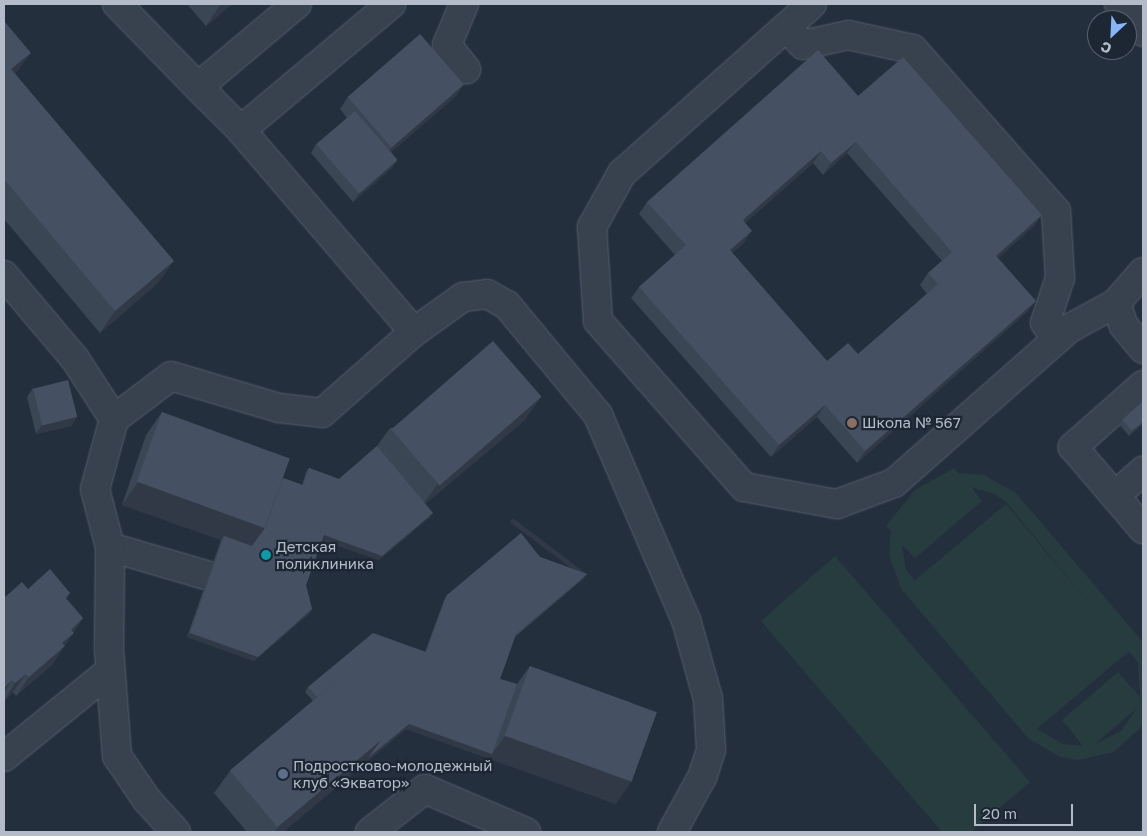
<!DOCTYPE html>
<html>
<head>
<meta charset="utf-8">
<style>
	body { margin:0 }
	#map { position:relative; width:1147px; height:836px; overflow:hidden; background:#242f3e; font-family:"Golos Text",sans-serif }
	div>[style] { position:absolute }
	.green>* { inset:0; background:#263c3f; transform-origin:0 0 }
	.roads { filter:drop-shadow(0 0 1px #565f6c) drop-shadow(0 0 1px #565f6c) }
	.minor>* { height:28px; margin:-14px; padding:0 14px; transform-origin:14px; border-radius:14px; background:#38414e }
	.wall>* { inset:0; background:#3b4654 }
	.shaded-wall>* { inset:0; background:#303945; transform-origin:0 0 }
	.building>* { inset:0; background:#455162; transform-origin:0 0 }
	.dots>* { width:14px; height:14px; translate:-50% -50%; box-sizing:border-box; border:2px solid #1d2633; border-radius:50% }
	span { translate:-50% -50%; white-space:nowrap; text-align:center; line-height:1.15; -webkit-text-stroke:4.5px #1d2633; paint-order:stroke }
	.poi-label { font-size:15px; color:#b4bcc9 }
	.left { translate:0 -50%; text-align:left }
	.frame { position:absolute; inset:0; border:5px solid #b4bcc9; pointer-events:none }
	.north { position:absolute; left:1087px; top:10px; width:50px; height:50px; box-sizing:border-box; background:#1d2633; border:1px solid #59626f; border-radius:50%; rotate:205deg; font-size:14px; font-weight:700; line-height:20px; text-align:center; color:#b4bcc9 }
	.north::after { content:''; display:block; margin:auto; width:18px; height:22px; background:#8ab4f8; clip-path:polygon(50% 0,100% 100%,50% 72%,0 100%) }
	.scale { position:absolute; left:974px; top:804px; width:99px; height:22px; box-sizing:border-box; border:2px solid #b4bcc9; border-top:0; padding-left:6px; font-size:15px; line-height:18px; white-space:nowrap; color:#b4bcc9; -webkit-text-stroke:4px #1d2633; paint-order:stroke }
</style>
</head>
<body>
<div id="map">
	<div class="green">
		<i style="clip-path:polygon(evenodd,954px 468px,959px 473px,984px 475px,1016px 493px,1142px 641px,1143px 725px,1114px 752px,1078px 760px,1060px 757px,1028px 738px,902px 590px,889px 556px,891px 531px,886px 526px,915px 490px,954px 468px,971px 487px,995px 494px,1007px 503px,1138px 663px,1140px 697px,1118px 672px,1062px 720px,1083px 746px,1063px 744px,1037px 729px,906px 570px,902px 545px,915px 558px,982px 501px,971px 487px,954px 468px,1137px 708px,1121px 731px,1095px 744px,1137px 708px)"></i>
		<i style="left:1006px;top:504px;width:192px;height:121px;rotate:50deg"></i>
		<i style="clip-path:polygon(835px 556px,1030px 782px,971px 832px,942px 832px,761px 621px)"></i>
	</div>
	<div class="roads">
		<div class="minor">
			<i style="left:117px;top:4px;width:116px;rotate:45.7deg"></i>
			<i style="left:198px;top:87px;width:129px;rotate:-40deg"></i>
			<i style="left:464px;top:4px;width:44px;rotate:112.5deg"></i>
			<i style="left:447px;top:45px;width:31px;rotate:52deg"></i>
			<i style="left:812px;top:4px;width:254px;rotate:138.3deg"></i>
			<i style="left:622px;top:173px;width:62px;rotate:119.1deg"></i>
			<i style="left:592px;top:227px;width:94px;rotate:86.3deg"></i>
			<i style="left:598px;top:321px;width:221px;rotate:48.7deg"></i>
			<i style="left:744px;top:487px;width:95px;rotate:10.4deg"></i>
			<i style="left:837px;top:504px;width:61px;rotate:-20.2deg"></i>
			<i style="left:894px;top:483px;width:235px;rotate:-41.4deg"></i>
			<i style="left:1070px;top:328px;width:52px;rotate:-28.5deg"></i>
			<i style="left:1119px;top:4px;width:37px;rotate:49deg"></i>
			<i style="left:787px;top:28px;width:23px;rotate:47deg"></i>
			<i style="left:803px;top:45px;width:46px;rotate:-12.5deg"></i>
			<i style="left:848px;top:35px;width:66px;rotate:12.2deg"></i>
			<i style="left:913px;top:49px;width:216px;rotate:48.6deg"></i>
			<i style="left:1056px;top:211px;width:67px;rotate:86.6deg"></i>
			<i style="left:1060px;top:278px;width:47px;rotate:108.4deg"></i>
			<i style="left:1045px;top:323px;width:20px;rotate:53deg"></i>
			<i style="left:198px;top:87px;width:61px;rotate:45deg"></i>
			<i style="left:241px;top:130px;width:196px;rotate:-40deg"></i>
			<i style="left:1143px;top:272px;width:41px;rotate:131.1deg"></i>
			<i style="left:1116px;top:303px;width:24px;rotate:71deg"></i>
			<i style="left:1124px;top:326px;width:30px;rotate:50deg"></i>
			<i style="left:4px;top:275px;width:110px;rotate:49.8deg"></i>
			<i style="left:75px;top:359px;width:72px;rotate:57deg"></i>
			<i style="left:414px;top:332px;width:60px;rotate:-35.5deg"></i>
			<i style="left:463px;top:297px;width:24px;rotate:-7deg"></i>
			<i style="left:487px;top:294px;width:23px;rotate:29deg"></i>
			<i style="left:507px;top:305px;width:143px;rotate:50.4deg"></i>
			<i style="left:598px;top:415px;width:223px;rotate:66.8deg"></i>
			<i style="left:686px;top:620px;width:82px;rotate:74.4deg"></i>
			<i style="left:708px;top:699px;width:51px;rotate:86.6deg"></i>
			<i style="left:711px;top:750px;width:28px;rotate:108deg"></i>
			<i style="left:702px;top:777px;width:63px;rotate:118.6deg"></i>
			<i style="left:1143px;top:385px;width:94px;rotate:138.5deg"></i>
			<i style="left:1073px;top:447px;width:108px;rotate:49.5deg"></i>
			<i style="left:1115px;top:496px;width:38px;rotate:-42deg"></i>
			<i style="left:110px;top:547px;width:100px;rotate:16.3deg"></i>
			<i style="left:4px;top:757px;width:136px;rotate:-39.1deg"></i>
			<i style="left:176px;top:832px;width:43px;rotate:-132.2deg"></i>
			<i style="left:147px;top:800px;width:53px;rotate:-124.3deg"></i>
			<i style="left:117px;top:756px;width:106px;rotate:-94.3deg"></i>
			<i style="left:109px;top:650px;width:103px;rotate:-89.4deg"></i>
			<i style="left:110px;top:547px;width:60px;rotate:-104.5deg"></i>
			<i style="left:95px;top:489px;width:73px;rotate:-74.8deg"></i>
			<i style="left:114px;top:419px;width:71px;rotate:-37deg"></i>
			<i style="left:171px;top:376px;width:113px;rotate:16.5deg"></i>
			<i style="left:279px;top:408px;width:43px;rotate:6.6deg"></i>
			<i style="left:322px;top:413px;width:123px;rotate:-41.4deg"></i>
			<i style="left:414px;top:332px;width:266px;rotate:-130.6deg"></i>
			<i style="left:370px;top:832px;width:70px;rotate:-38deg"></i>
			<i style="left:425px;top:789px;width:110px;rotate:23.1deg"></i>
		</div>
	</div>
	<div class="wall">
		<i style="clip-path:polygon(187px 4px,232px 4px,206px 26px)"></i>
		<i style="clip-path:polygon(4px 21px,15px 74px,159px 282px,100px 333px,4px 219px)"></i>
		<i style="clip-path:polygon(464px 84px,456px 96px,391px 152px,397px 160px,392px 168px,353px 202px,311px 153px,316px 144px,347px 118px,340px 109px,348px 97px)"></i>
		<i style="clip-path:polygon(evenodd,858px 96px,1034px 226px,998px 258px,1036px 301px,1027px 312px,857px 463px,817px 417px,771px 457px,631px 298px,639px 287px,675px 255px,639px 214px,647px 202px,858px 96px,847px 153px,942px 261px,928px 273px,920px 285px,927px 294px,858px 354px,827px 361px,732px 253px,744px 243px,745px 223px,813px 163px,823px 175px,847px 153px)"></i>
		<i style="clip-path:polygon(33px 388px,77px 417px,71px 426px,36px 434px,27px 397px)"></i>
		<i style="clip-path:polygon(162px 412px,283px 478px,302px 485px,306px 472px,309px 468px,339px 479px,377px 446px,390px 428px,525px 420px,425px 504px,433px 513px,430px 517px,379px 560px,322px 540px,306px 585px,312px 609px,309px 614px,254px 661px,187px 637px,221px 540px,122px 505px,146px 435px)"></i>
		<i style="clip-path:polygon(1122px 420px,1143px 424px,1129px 436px,1119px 424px)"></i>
		<i style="clip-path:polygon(540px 557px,587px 574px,584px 578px,515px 637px,500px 679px,517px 684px,530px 666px,616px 804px,406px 729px,283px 832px,247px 832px,214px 793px,230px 771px,313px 701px,305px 692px,308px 687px,425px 652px,444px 600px,447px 595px)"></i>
		<i style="clip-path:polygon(28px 589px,70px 593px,66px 599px,83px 618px,52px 665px,16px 696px,13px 692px,4px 701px,4px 598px)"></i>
	</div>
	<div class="shaded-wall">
		<i style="clip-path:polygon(221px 4px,232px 4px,206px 26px)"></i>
		<i style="clip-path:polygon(31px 53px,15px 74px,11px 69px)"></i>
		<i style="clip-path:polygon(464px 84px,456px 96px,383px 159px,392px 147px)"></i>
		<i style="clip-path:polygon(856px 142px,847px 153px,823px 175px,831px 163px)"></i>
		<i style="clip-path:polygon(821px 151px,813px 163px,734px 232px,743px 220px)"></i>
		<i style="clip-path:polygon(397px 160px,392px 168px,353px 202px,359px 193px)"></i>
		<i style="clip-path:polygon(1042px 215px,1034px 226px,987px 268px,996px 256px)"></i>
		<i style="clip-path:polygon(752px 231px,744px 243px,722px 262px,730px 250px)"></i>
		<i style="clip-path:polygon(174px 261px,159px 282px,100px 333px,115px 311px)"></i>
		<i style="clip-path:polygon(1036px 301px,1027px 312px,857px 463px,865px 451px)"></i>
		<i style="clip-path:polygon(541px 397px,525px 420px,421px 507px,437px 485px)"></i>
		<i style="clip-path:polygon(825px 405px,817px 417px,771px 457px,779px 445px)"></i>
		<i style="clip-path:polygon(77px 417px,71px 426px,36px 434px,42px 425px)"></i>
		<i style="clip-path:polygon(1143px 422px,1143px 424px,1129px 436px,1132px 431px)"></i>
		<i style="clip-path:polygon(138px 482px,265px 528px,249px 550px,224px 536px,221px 540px,122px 505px)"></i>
		<i style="clip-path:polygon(433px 513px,430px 517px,379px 560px,321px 540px,324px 535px)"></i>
		<i style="left:587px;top:574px;width:5px;height:93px;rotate:127deg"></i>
		<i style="clip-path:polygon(312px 609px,309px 614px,254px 661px,187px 637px,190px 633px)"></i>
		<i style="clip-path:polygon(83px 618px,52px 665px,16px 696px,29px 677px,71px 630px)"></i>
		<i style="clip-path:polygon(26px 674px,13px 692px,4px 701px,15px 683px)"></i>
		<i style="clip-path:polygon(12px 680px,4px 692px,4px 688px)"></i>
		<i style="clip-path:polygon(409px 724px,492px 754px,505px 736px,632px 781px,616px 804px,406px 729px,283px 832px,274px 832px,278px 827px,381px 740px)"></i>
	</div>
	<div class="building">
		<i style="clip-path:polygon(4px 21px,31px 53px,11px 69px,174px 261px,115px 311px,4px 179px)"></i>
		<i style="left:420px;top:34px;width:67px;height:96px;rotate:49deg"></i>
		<i style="clip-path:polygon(evenodd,818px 50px,858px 96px,903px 57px,1042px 215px,996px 256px,1036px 301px,865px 451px,825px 405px,779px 445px,639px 287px,686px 245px,647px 202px,818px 50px,856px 142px,952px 252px,928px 273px,938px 284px,858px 354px,848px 343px,827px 361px,730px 250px,752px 231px,743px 220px,821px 151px,831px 163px,856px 142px)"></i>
		<i style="left:355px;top:111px;width:65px;height:51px;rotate:49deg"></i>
		<i style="left:493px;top:341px;width:74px;height:135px;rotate:49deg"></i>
		<i style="left:68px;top:380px;width:38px;height:36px;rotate:76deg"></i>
		<i style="clip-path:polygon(1143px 401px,1143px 422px,1132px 431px,1122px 420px)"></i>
		<i style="left:162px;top:412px;width:136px;height:74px;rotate:20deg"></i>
		<i style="clip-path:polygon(377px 446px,433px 513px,382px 556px,324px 535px,306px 585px,312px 609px,258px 657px,190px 633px,224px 536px,252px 546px,265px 528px,283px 478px,303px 485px,309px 468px,339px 479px)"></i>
		<i style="clip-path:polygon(521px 533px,540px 557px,587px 574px,516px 634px,500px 679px,517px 684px,492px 754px,409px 724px,368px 758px,381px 740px,334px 683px,317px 697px,308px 687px,373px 633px,426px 652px,447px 595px)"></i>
		<i style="clip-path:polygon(50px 569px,70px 593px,65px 597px,83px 618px,71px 630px,74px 633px,62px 643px,65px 646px,29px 677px,26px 674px,15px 683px,12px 680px,4px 688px,4px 598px,22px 582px,28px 589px)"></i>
		<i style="left:530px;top:666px;width:135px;height:74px;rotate:20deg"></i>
		<i style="left:334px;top:683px;width:74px;height:136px;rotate:50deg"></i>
	</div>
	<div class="dots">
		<i style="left:852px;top:423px;background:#8d6e63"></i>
		<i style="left:266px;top:555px;background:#0f9aa8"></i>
		<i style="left:283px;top:774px;background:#5c6f8a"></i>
	</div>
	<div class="poi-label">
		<span class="left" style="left:862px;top:423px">Школа № 567</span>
		<span class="left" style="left:276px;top:555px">Детская<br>поликлиника</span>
		<span class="left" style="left:293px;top:774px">Подростково-молодежный<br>клуб «Экватор»</span>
	</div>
	<div class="frame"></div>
	<div class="north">С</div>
	<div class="scale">20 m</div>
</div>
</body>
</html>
